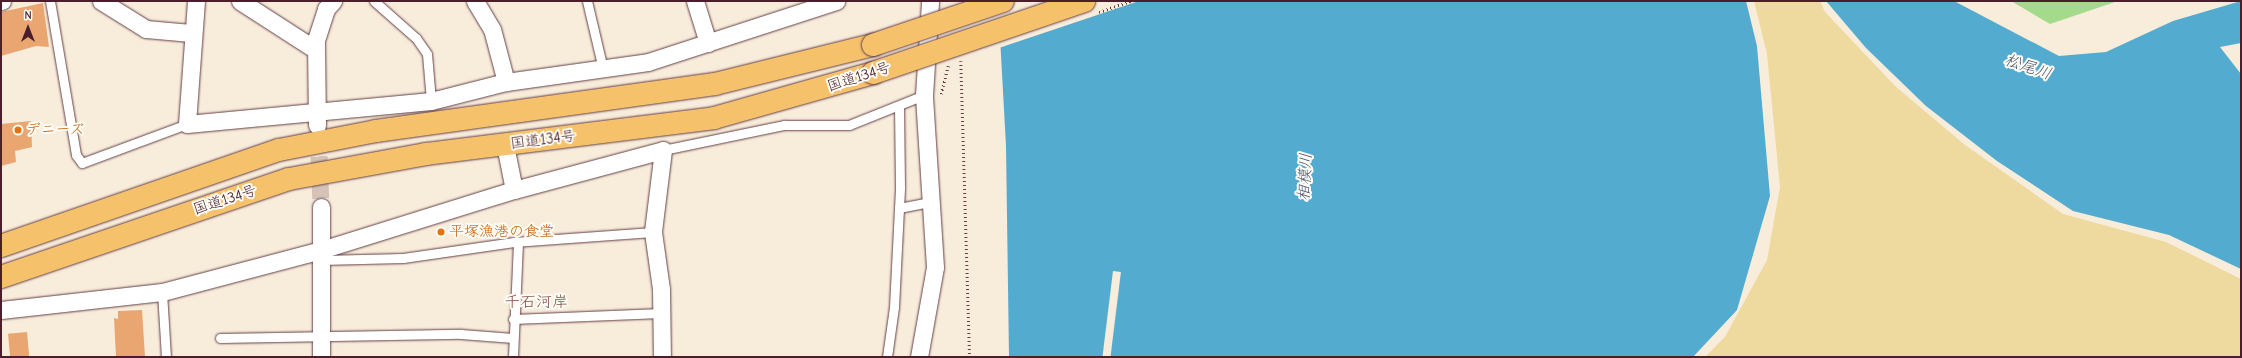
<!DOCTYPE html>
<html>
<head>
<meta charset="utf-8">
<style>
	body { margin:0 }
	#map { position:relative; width:2242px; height:358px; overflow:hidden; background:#f8ecdb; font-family:"Comic Neue","Klee One",sans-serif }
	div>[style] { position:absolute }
	.green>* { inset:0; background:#a4da8b }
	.sand>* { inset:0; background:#eeda9e }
	.water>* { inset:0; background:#53abd0 }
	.pier>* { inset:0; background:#f8ecdb; transform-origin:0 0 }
	.building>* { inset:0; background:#e9a670; transform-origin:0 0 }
	.minor-tunnel>* { height:17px; margin-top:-8.5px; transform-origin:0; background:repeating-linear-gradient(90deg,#d5c3b8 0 17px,transparent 0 25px) }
	.path>* { height:2.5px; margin-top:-1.25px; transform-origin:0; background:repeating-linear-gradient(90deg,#643e45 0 1px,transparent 0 4px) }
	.roads { filter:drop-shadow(0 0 1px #643e45) drop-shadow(0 0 1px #643e45) }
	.service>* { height:9px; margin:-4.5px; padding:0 4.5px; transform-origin:4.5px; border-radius:4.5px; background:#fff }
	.minor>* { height:17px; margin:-8.5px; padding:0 8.5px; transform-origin:8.5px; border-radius:8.5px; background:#fff }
	.trunk>* { height:22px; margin:-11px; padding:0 11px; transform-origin:11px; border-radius:11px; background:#f5c16b }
	.path-bridge>* { height:2.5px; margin-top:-1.25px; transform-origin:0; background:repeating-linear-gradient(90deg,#643e45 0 1px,transparent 0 4px) }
	.bridges { filter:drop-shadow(0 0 1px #643e45) drop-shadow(0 0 1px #643e45) }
	.trunk-bridge>* { height:22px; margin:-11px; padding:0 11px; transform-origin:11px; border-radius:11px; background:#f5c16b }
	.dots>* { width:11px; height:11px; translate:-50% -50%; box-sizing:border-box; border:2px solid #fdfcf7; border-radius:50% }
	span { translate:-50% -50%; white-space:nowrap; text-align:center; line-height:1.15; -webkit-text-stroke:4px #fdfcf7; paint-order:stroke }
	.street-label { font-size:15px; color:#4a1f2b }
	.food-label { font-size:15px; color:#c56008 }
	.left { translate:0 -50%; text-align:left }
	.water-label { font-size:16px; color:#4e576d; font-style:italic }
	.neighbourhood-label { font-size:16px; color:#824e43 }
	.frame { position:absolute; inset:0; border:2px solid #4a1f2b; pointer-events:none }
	.north { position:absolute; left:8px; top:8px; width:40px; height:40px; -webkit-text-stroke:3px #fdfcf7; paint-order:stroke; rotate:0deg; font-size:11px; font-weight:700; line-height:16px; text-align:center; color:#4a1f2b }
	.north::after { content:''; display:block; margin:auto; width:14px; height:18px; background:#4a1f2b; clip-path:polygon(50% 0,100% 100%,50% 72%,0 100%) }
</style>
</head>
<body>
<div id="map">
	<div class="green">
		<i style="clip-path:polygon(2011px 1px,2118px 1px,2050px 24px)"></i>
	</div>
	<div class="sand">
		<i style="clip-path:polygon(1754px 1px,1820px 1px,1825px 12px,1895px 86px,1965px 145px,2063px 214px,2166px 242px,2241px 279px,2241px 357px,1705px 357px,1725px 337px,1767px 260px,1780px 187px,1767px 54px)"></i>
	</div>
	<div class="water">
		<i style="clip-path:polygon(998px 1px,1746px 1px,1757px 46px,1770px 196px,1737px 310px,1693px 357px,1009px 357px,1006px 146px)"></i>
		<i style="clip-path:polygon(1826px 1px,1954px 1px,2059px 56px,2106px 52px,2173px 21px,2241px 1px,2241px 43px,2220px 47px,2241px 74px,2241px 269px,2169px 235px,2073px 211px,1997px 161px,1926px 106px,1866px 48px)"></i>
	</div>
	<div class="pier">
		<i style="clip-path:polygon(996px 1px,1139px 1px,999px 48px)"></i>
		<i style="left:1113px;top:271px;width:8px;height:86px;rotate:7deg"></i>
	</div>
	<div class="building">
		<i style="clip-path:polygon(43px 3px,49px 47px,36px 46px,1px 56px,1px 12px)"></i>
		<i style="clip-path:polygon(31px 121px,32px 147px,15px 151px,16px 162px,1px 166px,1px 124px)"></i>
		<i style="clip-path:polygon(142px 310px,145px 357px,116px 357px,114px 318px,118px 319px,118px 311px)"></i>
		<i style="left:27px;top:332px;width:25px;height:19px;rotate:85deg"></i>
	</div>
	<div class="minor-tunnel">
		<i style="left:318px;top:131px;width:76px;rotate:87.7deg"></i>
	</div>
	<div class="path">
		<i style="left:961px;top:61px;width:296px;rotate:88.3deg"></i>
		<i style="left:941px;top:94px;width:29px;rotate:-76deg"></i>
	</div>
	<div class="roads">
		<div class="service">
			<i style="left:50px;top:1px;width:156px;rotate:80.4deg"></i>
			<i style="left:76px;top:155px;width:10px;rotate:53deg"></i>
			<i style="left:82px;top:163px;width:112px;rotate:-20.4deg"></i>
			<i style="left:374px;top:1px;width:56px;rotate:41.4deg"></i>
			<i style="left:416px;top:38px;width:19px;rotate:55deg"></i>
			<i style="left:427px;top:54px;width:47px;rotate:85.1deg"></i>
			<i style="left:587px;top:1px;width:70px;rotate:76.8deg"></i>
			<i style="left:663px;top:150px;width:124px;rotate:-11.7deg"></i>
			<i style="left:784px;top:125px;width:65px"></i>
			<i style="left:849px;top:125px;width:81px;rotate:-21.8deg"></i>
			<i style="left:899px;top:208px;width:33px;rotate:-11deg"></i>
			<i style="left:321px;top:260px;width:82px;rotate:-1.4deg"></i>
			<i style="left:403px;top:258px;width:112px;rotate:-8.2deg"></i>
			<i style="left:514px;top:242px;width:139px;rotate:-4.1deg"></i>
			<i style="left:162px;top:292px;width:65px;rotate:86.5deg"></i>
			<i style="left:513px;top:319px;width:148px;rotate:-2.3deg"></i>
			<i style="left:220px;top:338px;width:241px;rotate:-1deg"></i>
			<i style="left:461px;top:334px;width:52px;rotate:4.4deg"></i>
			<i style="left:513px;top:357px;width:115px;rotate:-87.5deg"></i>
			<i style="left:887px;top:357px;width:50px;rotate:-82deg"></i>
			<i style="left:894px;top:307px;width:120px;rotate:-87.1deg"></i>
			<i style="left:900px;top:187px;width:79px;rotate:-90.7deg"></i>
		</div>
		<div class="minor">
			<i style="left:1px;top:1px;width:1px"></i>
			<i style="left:101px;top:1px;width:53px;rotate:31.9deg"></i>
			<i style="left:146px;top:29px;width:45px;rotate:5.1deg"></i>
			<i style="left:196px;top:1px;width:123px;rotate:94.2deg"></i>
			<i style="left:187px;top:124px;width:245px;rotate:-5.4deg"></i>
			<i style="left:431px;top:101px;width:77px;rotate:-14.2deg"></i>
			<i style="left:506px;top:82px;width:143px;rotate:-8deg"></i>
			<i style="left:648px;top:62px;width:198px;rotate:-18deg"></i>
			<i style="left:240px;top:1px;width:90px;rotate:32.8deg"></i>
			<i style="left:475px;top:1px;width:33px;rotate:59deg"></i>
			<i style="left:492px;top:29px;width:55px;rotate:75.2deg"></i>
			<i style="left:695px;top:1px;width:44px;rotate:72.8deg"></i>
			<i style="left:317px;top:125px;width:85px;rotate:-90.7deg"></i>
			<i style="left:316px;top:40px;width:33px;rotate:-72deg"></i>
			<i style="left:326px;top:9px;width:11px;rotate:-49deg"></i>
			<i style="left:514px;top:190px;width:154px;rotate:-15deg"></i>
			<i style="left:663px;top:150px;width:83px;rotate:97deg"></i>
			<i style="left:653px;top:232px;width:58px;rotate:82deg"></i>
			<i style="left:661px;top:289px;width:68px;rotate:89.2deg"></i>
			<i style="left:1px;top:310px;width:162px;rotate:-6.4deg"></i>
			<i style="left:162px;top:292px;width:164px;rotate:-14.8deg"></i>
			<i style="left:321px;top:250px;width:202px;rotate:-17.3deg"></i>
			<i style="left:514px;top:190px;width:46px;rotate:-101.3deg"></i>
			<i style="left:321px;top:357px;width:150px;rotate:-90deg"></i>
			<i style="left:919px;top:357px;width:91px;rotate:-79.9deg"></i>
			<i style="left:935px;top:267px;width:172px;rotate:-93.7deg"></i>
			<i style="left:924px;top:95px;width:94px;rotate:-86.3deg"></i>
		</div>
		<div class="trunk">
			<i style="left:1px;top:246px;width:294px;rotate:-19.1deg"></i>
			<i style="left:279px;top:150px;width:99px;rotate:-11.1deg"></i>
			<i style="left:376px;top:131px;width:342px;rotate:-7.9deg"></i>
			<i style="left:715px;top:84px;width:163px;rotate:-13.9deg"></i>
			<i style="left:1px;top:277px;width:304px;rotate:-18.8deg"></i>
			<i style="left:289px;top:179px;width:139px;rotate:-10.3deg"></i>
			<i style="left:426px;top:154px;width:290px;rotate:-7.1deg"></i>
			<i style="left:714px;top:118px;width:165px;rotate:-15.8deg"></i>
		</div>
	</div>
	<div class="path-bridge">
		<i style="left:1099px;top:12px;width:34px;rotate:-19deg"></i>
	</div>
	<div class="bridges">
		<div class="trunk-bridge">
			<i style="left:873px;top:45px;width:137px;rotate:-18.7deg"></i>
			<i style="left:873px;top:73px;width:223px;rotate:-18.8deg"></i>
		</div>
	</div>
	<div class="dots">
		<i style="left:18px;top:130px;background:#e8710a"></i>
		<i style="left:441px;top:232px;background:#e8710a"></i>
	</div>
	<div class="street-label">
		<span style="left:859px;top:77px;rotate:-18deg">国道134号</span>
		<span style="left:543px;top:140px;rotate:-7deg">国道134号</span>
		<span style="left:225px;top:200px;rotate:-18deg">国道134号</span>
	</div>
	<div class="food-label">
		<span class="left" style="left:26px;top:130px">デニーズ</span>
		<span class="left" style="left:449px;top:232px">平塚漁港の食堂</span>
	</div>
	<div class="water-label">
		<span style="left:2028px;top:67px;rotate:19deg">松尾川</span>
		<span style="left:1305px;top:177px;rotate:-87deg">相模川</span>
	</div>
	<div class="neighbourhood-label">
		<span style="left:536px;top:302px">千石河岸</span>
	</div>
	<div class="frame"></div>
	<div class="north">N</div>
</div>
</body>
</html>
